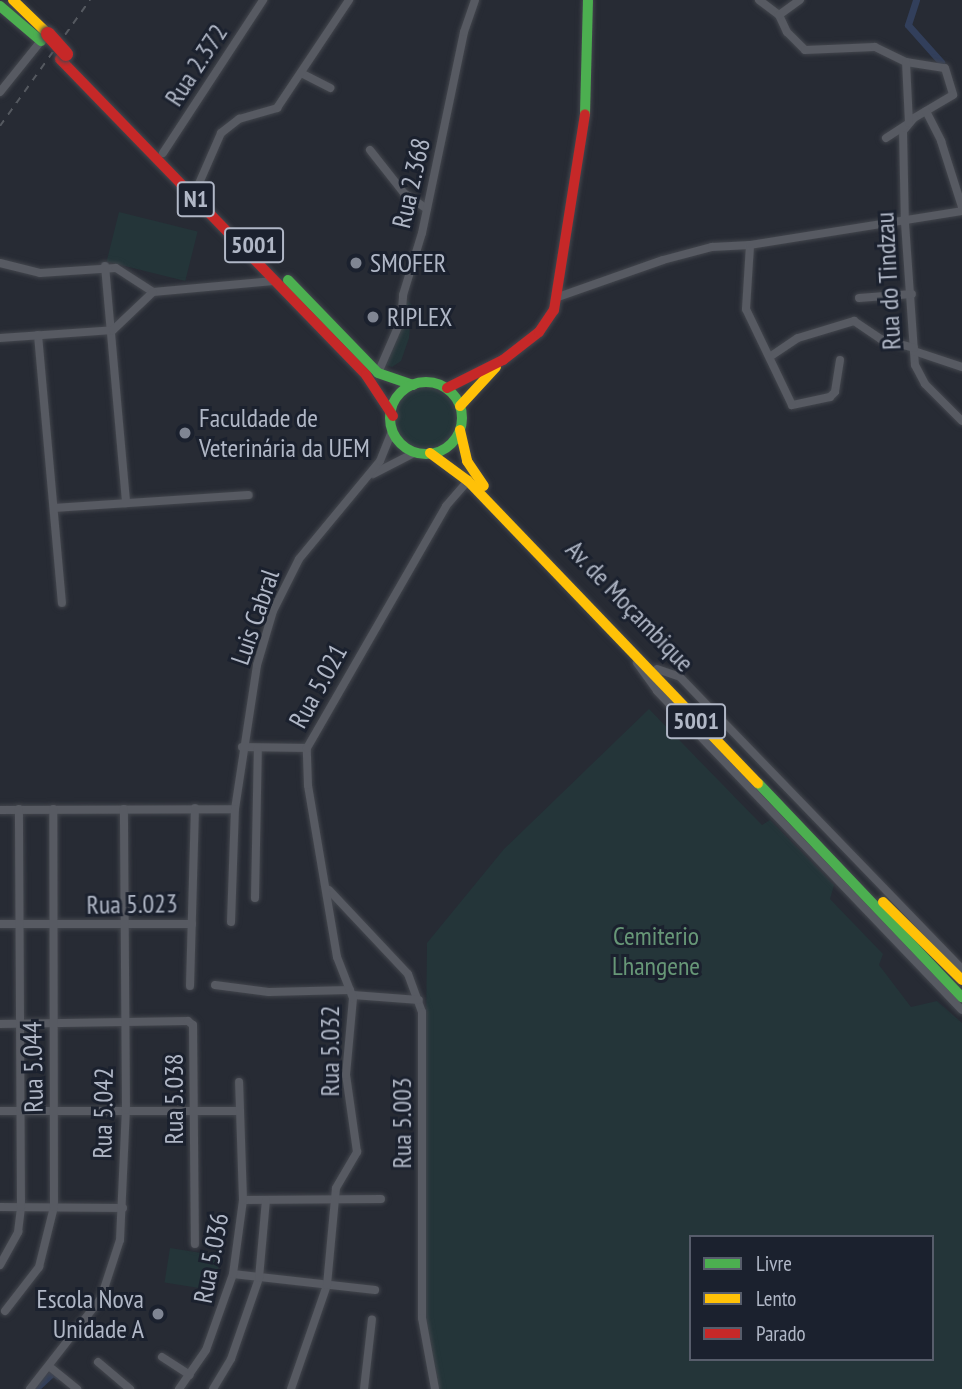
<!DOCTYPE html>
<html>
<head>
<meta charset="utf-8">
<style>
	body { margin:0 }
	#map { position:relative; width:962px; height:1389px; overflow:hidden; background:#272b34; font-family:"PT Sans Narrow",sans-serif }
	div>[style] { position:absolute }
	.green>* { inset:0; background:#243539; transform-origin:0 0 }
	.round { border-radius:50% }
	.canal>* { height:7px; margin:-3.5px; padding:0 3.5px; transform-origin:3.5px; border-radius:3.5px; background:#323f5b }
	.roads { filter:drop-shadow(0 0 2px #43464d) drop-shadow(0 0 2px #43464d) }
	.street>* { height:8px; margin:-4px; padding:0 4px; transform-origin:4px; border-radius:4px; background:#575a62 }
	.fast>* { height:10px; margin:-5px; padding:0 5px; transform-origin:5px; border-radius:5px; background:#4caf50 }
	.fast>.ring { margin:-5px; padding:0; box-sizing:content-box; background:none; border:10px solid #4caf50; border-radius:50% }
	.slow>* { height:10px; margin:-5px; padding:0 5px; transform-origin:5px; border-radius:5px; background:#ffc107 }
	.jam>* { height:10px; margin:-5px; padding:0 5px; transform-origin:5px; border-radius:5px; background:#c62828 }
	.rail>* { height:2px; margin-top:-1px; transform-origin:0; background:repeating-linear-gradient(90deg,#555960 0 7px,transparent 0 14px) }
	.bridges { filter:drop-shadow(0 0 2px #44474f) drop-shadow(0 0 2px #44474f) }
	.jam-bridge>* { height:14px; margin:-7px; padding:0 7px; transform-origin:7px; border-radius:7px; background:#c62828 }
	.dots>* { width:19px; height:19px; translate:-50% -50%; box-sizing:border-box; border:4px solid #1b212e; border-radius:50% }
	span { translate:-50% -50%; white-space:nowrap; text-align:center; line-height:1.15; -webkit-text-stroke:6px #1b212e; paint-order:stroke }
	.shield-label span { padding:2px 5px; background:#1b212e; border:2px solid; border-radius:5px; -webkit-text-stroke-width:0 }
	.shield-label { font-size:24px; color:#b0b7c6; font-weight:700 }
	.street-label { font-size:26px; color:#b0b7c6 }
	.poi-label { font-size:26px; color:#b0b7c6 }
	.left { translate:0 -50%; text-align:left }
	.right { translate:-100% -50%; text-align:right }
	.park-label { font-size:26px; color:#679777 }
	.legend { position:absolute; left:689px; top:1235px; width:245px; height:126px; box-sizing:border-box; background:#1b212e; border:2px solid #575d6b; margin:0; padding:9px 12px; list-style:none; font-size:21px; color:#b0b7c6 }
	.legend li { display:flex; align-items:center; gap:14px; height:35px }
	.legend b { width:35px; border:2px solid #575d6b }
</style>
</head>
<body>
<div id="map">
	<div class="green">
		<i style="left:119px;top:212px;width:81px;height:51px;rotate:14deg"></i>
		<i style="clip-path:polygon(406px 299px,412px 305px,409px 338px,401px 361px,392px 367px,380px 363px)"></i>
		<i class="round" style="left:391px;top:388px;width:66px;height:66px"></i>
		<i style="clip-path:polygon(evenodd,649px 709px,762px 825px,770px 820px,834px 885px,830px 899px,883px 954px,879px 965px,911px 1007px,937px 1001px,962px 1023px,962px 1389px,438px 1389px,428px 1344px,423px 1289px,427px 943px,504px 849px,649px 709px,691px 1237px,932px 1237px,932px 1359px,691px 1359px,691px 1237px)"></i>
		<i style="left:170px;top:1248px;width:51px;height:35px;rotate:9deg"></i>
	</div>
	<div class="canal">
		<i style="left:916px;top:0;width:26px;rotate:108deg"></i>
		<i style="left:908px;top:25px;width:50px;rotate:48.3deg"></i>
		<i style="left:35px;top:1389px;width:25px;rotate:-43deg"></i>
		<i style="left:53px;top:1372px;width:6px;rotate:39deg"></i>
	</div>
	<div class="roads">
		<div class="street">
			<i style="left:759px;top:0;width:25px;rotate:37deg"></i>
			<i style="left:779px;top:15px;width:19px;rotate:65deg"></i>
			<i style="left:787px;top:32px;width:25px;rotate:45deg"></i>
			<i style="left:805px;top:50px;width:70px;rotate:-2.5deg"></i>
			<i style="left:875px;top:47px;width:34px;rotate:26deg"></i>
			<i style="left:906px;top:62px;width:39px;rotate:9deg"></i>
			<i style="left:945px;top:68px;width:28px;rotate:73deg"></i>
			<i style="left:953px;top:95px;width:45px;rotate:149.5deg"></i>
			<i style="left:914px;top:118px;width:17px;rotate:130deg"></i>
			<i style="left:903px;top:131px;width:92px;rotate:88.8deg"></i>
			<i style="left:905px;top:223px;width:142px;rotate:86deg"></i>
			<i style="left:915px;top:365px;width:21px;rotate:62deg"></i>
			<i style="left:925px;top:384px;width:52px;rotate:45deg"></i>
			<i style="left:779px;top:15px;width:26px;rotate:-36deg"></i>
			<i style="left:301px;top:73px;width:33px;rotate:27deg"></i>
			<i style="left:0;top:92px;width:65px;rotate:-51.2deg"></i>
			<i style="left:926px;top:111px;width:34px;rotate:63deg"></i>
			<i style="left:941px;top:141px;width:69px;rotate:72.3deg"></i>
			<i style="left:886px;top:138px;width:27px;rotate:-33deg"></i>
			<i style="left:909px;top:123px;width:61px;rotate:-92.8deg"></i>
			<i style="left:370px;top:150px;width:55px;rotate:51.7deg"></i>
			<i style="left:404px;top:193px;width:28px;rotate:35deg"></i>
			<i style="left:163px;top:153px;width:183px;rotate:-56.8deg"></i>
			<i style="left:197px;top:188px;width:60px;rotate:-66.4deg"></i>
			<i style="left:221px;top:133px;width:23px;rotate:-38deg"></i>
			<i style="left:239px;top:119px;width:40px;rotate:-16deg"></i>
			<i style="left:277px;top:108px;width:130px;rotate:-56.3deg"></i>
			<i style="left:0;top:263px;width:41px;rotate:14deg"></i>
			<i style="left:40px;top:273px;width:76px;rotate:-3.8deg"></i>
			<i style="left:116px;top:268px;width:44px;rotate:33deg"></i>
			<i style="left:153px;top:292px;width:121px;rotate:-5.2deg"></i>
			<i style="left:105px;top:266px;width:238px;rotate:84.9deg"></i>
			<i style="left:558px;top:297px;width:111px;rotate:-19.4deg"></i>
			<i style="left:663px;top:260px;width:51px;rotate:-14.9deg"></i>
			<i style="left:712px;top:247px;width:38px;rotate:-3deg"></i>
			<i style="left:859px;top:298px;width:53px;rotate:-4.3deg"></i>
			<i style="left:38px;top:335px;width:269px;rotate:84.9deg"></i>
			<i style="left:0;top:338px;width:113px;rotate:-4deg"></i>
			<i style="left:113px;top:330px;width:55px;rotate:-43.5deg"></i>
			<i style="left:914px;top:351px;width:51px;rotate:18.4deg"></i>
			<i style="left:771px;top:356px;width:32px;rotate:-34deg"></i>
			<i style="left:798px;top:338px;width:59px;rotate:-16.9deg"></i>
			<i style="left:854px;top:321px;width:32px;rotate:34deg"></i>
			<i style="left:881px;top:339px;width:34px;rotate:15deg"></i>
			<i style="left:840px;top:360px;width:32px;rotate:99deg"></i>
			<i style="left:835px;top:392px;width:7px;rotate:135deg"></i>
			<i style="left:830px;top:397px;width:39px;rotate:168deg"></i>
			<i style="left:792px;top:405px;width:106px;rotate:-115.6deg"></i>
			<i style="left:746px;top:309px;width:64px;rotate:-86.4deg"></i>
			<i style="left:750px;top:245px;width:215px;rotate:-9.1deg"></i>
			<i style="left:378px;top:373px;width:58px;rotate:-66.5deg"></i>
			<i style="left:401px;top:320px;width:25px;rotate:-85deg"></i>
			<i style="left:403px;top:295px;width:65px;rotate:-73deg"></i>
			<i style="left:422px;top:233px;width:205px;rotate:-78.2deg"></i>
			<i style="left:464px;top:32px;width:34px;rotate:-71deg"></i>
			<i style="left:373px;top:474px;width:46px;rotate:-27.1deg"></i>
			<i style="left:54px;top:508px;width:195px;rotate:-3.8deg"></i>
			<i style="left:637px;top:663px;width:34px;rotate:54deg"></i>
			<i style="left:657px;top:691px;width:441px;rotate:46.3deg"></i>
			<i style="left:657px;top:669px;width:24px;rotate:19deg"></i>
			<i style="left:680px;top:677px;width:406px;rotate:46deg"></i>
			<i style="left:242px;top:747px;width:65px;rotate:0.9deg"></i>
			<i style="left:0;top:810px;width:235px;rotate:-0.2deg"></i>
			<i style="left:235px;top:809px;width:146px;rotate:-81.3deg"></i>
			<i style="left:257px;top:665px;width:56px;rotate:-73.5deg"></i>
			<i style="left:273px;top:611px;width:58px;rotate:-63.4deg"></i>
			<i style="left:299px;top:559px;width:127px;rotate:-50.4deg"></i>
			<i style="left:380px;top:461px;width:32px;rotate:-68deg"></i>
			<i style="left:329px;top:890px;width:115px;rotate:46.8deg"></i>
			<i style="left:408px;top:974px;width:40px;rotate:69.8deg"></i>
			<i style="left:422px;top:1012px;width:306px;rotate:90deg"></i>
			<i style="left:422px;top:1318px;width:72px;rotate:79.6deg"></i>
			<i style="left:255px;top:898px;width:150px;rotate:-88.9deg"></i>
			<i style="left:231px;top:922px;width:113px;rotate:-88deg"></i>
			<i style="left:0;top:924px;width:192px"></i>
			<i style="left:215px;top:985px;width:54px;rotate:7.4deg"></i>
			<i style="left:269px;top:992px;width:81px;rotate:-1.4deg"></i>
			<i style="left:190px;top:986px;width:178px;rotate:-88.4deg"></i>
			<i style="left:353px;top:995px;width:66px;rotate:4.3deg"></i>
			<i style="left:0;top:1024px;width:188px;rotate:-0.9deg"></i>
			<i style="left:188px;top:1021px;width:6px;rotate:39deg"></i>
			<i style="left:193px;top:1025px;width:219px;rotate:89.5deg"></i>
			<i style="left:0;top:1111px;width:239px"></i>
			<i style="left:243px;top:1200px;width:138px;rotate:-0.4deg"></i>
			<i style="left:0;top:1207px;width:123px;rotate:0.5deg"></i>
			<i style="left:0;top:1265px;width:38px;rotate:-61deg"></i>
			<i style="left:18px;top:1232px;width:25px;rotate:-83deg"></i>
			<i style="left:21px;top:1207px;width:398px;rotate:-90.3deg"></i>
			<i style="left:233px;top:1274px;width:143px;rotate:6.4deg"></i>
			<i style="left:5px;top:1311px;width:56px;rotate:-52.3deg"></i>
			<i style="left:39px;top:1267px;width:62px;rotate:-76deg"></i>
			<i style="left:54px;top:1207px;width:398px;rotate:-90.1deg"></i>
			<i style="left:162px;top:1357px;width:33px;rotate:33deg"></i>
			<i style="left:98px;top:1362px;width:42px;rotate:40.2deg"></i>
			<i style="left:50px;top:1367px;width:35px;rotate:39deg"></i>
			<i style="left:30px;top:1389px;width:115px;rotate:-52deg"></i>
			<i style="left:101px;top:1298px;width:61px;rotate:-71.9deg"></i>
			<i style="left:120px;top:1240px;width:130px;rotate:-87.4deg"></i>
			<i style="left:126px;top:1110px;width:301px;rotate:-90.4deg"></i>
			<i style="left:179px;top:1389px;width:47px;rotate:-55.3deg"></i>
			<i style="left:206px;top:1350px;width:81px;rotate:-70.4deg"></i>
			<i style="left:233px;top:1274px;width:75px;rotate:-82.3deg"></i>
			<i style="left:243px;top:1200px;width:118px;rotate:-91.9deg"></i>
			<i style="left:213px;top:1389px;width:35px;rotate:-59deg"></i>
			<i style="left:231px;top:1359px;width:86px;rotate:-70.9deg"></i>
			<i style="left:259px;top:1278px;width:78px;rotate:-84.9deg"></i>
			<i style="left:291px;top:1389px;width:110px;rotate:-70.9deg"></i>
			<i style="left:327px;top:1285px;width:97px;rotate:-84.7deg"></i>
			<i style="left:336px;top:1188px;width:42px;rotate:-59.7deg"></i>
			<i style="left:357px;top:1152px;width:78px;rotate:-98.1deg"></i>
			<i style="left:346px;top:1075px;width:77px;rotate:-84.8deg"></i>
			<i style="left:353px;top:998px;width:44px;rotate:-111.3deg"></i>
			<i style="left:337px;top:957px;width:174px;rotate:-99.6deg"></i>
			<i style="left:308px;top:785px;width:37px;rotate:-92deg"></i>
			<i style="left:307px;top:748px;width:279px;rotate:-60.1deg"></i>
			<i style="left:446px;top:506px;width:33px;rotate:-49deg"></i>
			<i style="left:364px;top:1389px;width:70px;rotate:-83.5deg"></i>
		</div>
		<div class="fast">
			<i style="left:0;top:6px;width:54px;rotate:40.5deg"></i>
			<i style="left:585px;top:114px;width:114px;rotate:-88.5deg"></i>
			<i style="left:288px;top:280px;width:129px;rotate:45.9deg"></i>
			<i style="left:378px;top:373px;width:37px;rotate:19deg"></i>
			<i class="ring" style="left:390px;top:382px;width:62px;height:62px"></i>
			<i style="left:758px;top:783px;width:296px;rotate:46.4deg"></i>
		</div>
		<div class="slow">
			<i style="left:13px;top:0;width:47px;rotate:44.1deg"></i>
			<i style="left:460px;top:406px;width:53px;rotate:-47.3deg"></i>
			<i style="left:460px;top:430px;width:32px;rotate:77deg"></i>
			<i style="left:467px;top:461px;width:30px;rotate:56deg"></i>
			<i style="left:430px;top:453px;width:47px;rotate:36.4deg"></i>
			<i style="left:468px;top:481px;width:419px;rotate:46.2deg"></i>
			<i style="left:883px;top:902px;width:111px;rotate:44.6deg"></i>
		</div>
		<div class="jam">
			<i style="left:60px;top:59px;width:440px;rotate:45.9deg"></i>
			<i style="left:366px;top:375px;width:49px;rotate:56.6deg"></i>
			<i style="left:447px;top:388px;width:63px;rotate:-26.6deg"></i>
			<i style="left:503px;top:360px;width:46px;rotate:-37.9deg"></i>
			<i style="left:539px;top:332px;width:27px;rotate:-56deg"></i>
			<i style="left:554px;top:310px;width:198px;rotate:-81deg"></i>
		</div>
	</div>
	<div class="rail">
		<i style="left:0;top:126px;width:155px;rotate:-54.5deg"></i>
	</div>
	<div class="bridges">
		<div class="jam-bridge">
			<i style="left:48px;top:34px;width:27px;rotate:48deg"></i>
		</div>
	</div>
	<div class="dots">
		<i style="left:356px;top:263px;background:#808693"></i>
		<i style="left:373px;top:317px;background:#808693"></i>
		<i style="left:185px;top:433px;background:#808693"></i>
		<i style="left:158px;top:1314px;background:#808693"></i>
	</div>
	<div class="shield-label">
		<span style="left:196px;top:199px">N1</span>
		<span style="left:254px;top:245px">5001</span>
		<span style="left:696px;top:721px">5001</span>
	</div>
	<div class="street-label">
		<span style="left:196px;top:65px;rotate:-57deg">Rua 2.372</span>
		<span style="left:411px;top:183px;rotate:-77deg">Rua 2.368</span>
		<span style="left:888px;top:281px;rotate:-93deg">Rua do Tindzau</span>
		<span style="left:630px;top:606px;rotate:46deg">Av. de Moçambique</span>
		<span style="left:255px;top:617px;rotate:-71deg">Luis Cabral</span>
		<span style="left:318px;top:686px;rotate:-61deg">Rua 5.021</span>
		<span style="left:132px;top:904px;rotate:-1deg">Rua 5.023</span>
		<span style="left:330px;top:1051px;rotate:-90deg">Rua 5.032</span>
		<span style="left:33px;top:1067px;rotate:-91deg">Rua 5.044</span>
		<span style="left:174px;top:1099px;rotate:-90deg">Rua 5.038</span>
		<span style="left:103px;top:1113px;rotate:-89deg">Rua 5.042</span>
		<span style="left:402px;top:1123px;rotate:-90deg">Rua 5.003</span>
		<span style="left:211px;top:1258px;rotate:-79deg">Rua 5.036</span>
	</div>
	<div class="poi-label">
		<span class="left" style="left:370px;top:263px">SMOFER</span>
		<span class="left" style="left:387px;top:317px">RIPLEX</span>
		<span class="left" style="left:199px;top:433px">Faculdade de<br>Veterinária da UEM</span>
		<span class="right" style="left:144px;top:1314px">Escola Nova<br>Unidade A</span>
	</div>
	<div class="park-label">
		<span style="left:656px;top:951px">Cemiterio<br>Lhangene</span>
	</div>
	<ul class="legend">
	<li><b style="height:9px;background:#4caf50"></b>Livre</li>
	<li><b style="height:9px;background:#ffc107"></b>Lento</li>
	<li><b style="height:9px;background:#c62828"></b>Parado</li>
	</ul>
</div>
</body>
</html>
